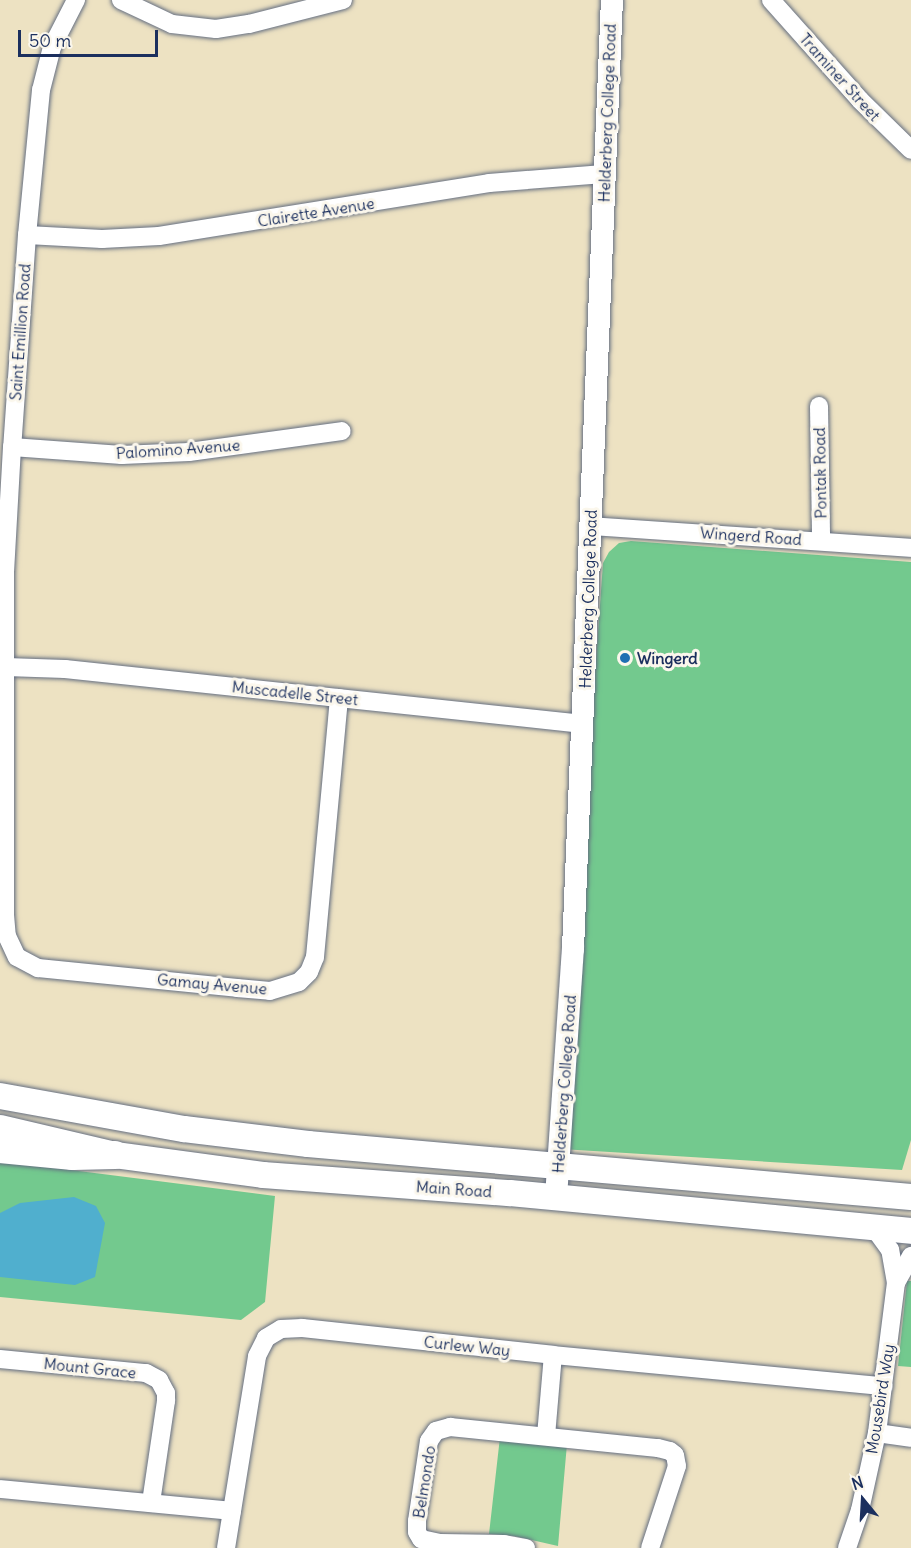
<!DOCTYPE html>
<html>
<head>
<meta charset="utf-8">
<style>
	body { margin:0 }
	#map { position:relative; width:911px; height:1548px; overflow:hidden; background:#ede2c2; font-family:Delius,sans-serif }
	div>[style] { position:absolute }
	.green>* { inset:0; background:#73c98e }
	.water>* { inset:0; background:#50afce }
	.roads { filter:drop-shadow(0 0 2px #646e81) drop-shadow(0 0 2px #646e81) }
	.minor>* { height:18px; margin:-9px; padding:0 9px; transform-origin:9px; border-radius:9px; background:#fff }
	.tertiary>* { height:22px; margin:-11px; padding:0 11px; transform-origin:11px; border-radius:11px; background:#fff }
	.secondary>* { height:26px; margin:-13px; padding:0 13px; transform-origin:13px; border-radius:13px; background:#fff }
	.primary>* { height:28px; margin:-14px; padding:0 14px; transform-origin:14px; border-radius:14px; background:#fff }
	.dots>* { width:16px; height:16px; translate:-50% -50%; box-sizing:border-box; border:3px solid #fbf7ec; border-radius:50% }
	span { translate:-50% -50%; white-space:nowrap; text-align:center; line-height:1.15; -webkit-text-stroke:6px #fbf7ec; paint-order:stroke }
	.street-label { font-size:16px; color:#1b2f5e }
	.poi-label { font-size:16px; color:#1b2f5e; font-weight:700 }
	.left { translate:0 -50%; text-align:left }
	.north { position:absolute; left:833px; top:1470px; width:60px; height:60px; -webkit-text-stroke:4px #fbf7ec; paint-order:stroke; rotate:342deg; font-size:16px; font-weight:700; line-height:24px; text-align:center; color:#1b2f5e }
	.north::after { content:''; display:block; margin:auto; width:21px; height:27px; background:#1b2f5e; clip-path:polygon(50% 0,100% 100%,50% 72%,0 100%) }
	.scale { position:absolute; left:18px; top:30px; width:140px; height:27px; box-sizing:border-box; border:3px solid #1b2f5e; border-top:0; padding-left:8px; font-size:18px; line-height:21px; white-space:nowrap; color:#1b2f5e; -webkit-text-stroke:4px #fbf7ec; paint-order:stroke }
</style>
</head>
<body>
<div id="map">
	<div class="green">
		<i style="clip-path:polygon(631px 541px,911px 562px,911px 1140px,902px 1170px,561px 1149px,603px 563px,609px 552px,619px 543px)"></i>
		<i style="clip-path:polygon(0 1161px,275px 1196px,265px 1302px,241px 1320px,0 1297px)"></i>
		<i style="clip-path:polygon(907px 1281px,911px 1281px,911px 1367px,898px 1366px)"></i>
		<i style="clip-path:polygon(500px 1437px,567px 1444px,558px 1546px,514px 1536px,489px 1534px)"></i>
	</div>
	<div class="water">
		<i style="clip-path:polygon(74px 1197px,96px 1206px,105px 1223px,95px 1277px,75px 1285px,0 1277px,0 1213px,20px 1203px)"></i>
	</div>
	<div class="roads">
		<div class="minor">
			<i style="left:76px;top:0;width:53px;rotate:117.1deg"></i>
			<i style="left:52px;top:47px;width:44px;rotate:104.3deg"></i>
			<i style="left:41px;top:90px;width:146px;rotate:95.5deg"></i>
			<i style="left:27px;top:235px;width:213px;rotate:94deg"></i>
			<i style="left:12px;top:447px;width:124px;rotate:93.2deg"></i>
			<i style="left:5px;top:571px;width:344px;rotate:90deg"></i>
			<i style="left:5px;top:915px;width:21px;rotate:85deg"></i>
			<i style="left:7px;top:936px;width:23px;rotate:65deg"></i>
			<i style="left:17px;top:957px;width:24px;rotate:28deg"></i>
			<i style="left:38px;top:968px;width:200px;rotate:5.7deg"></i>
			<i style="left:237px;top:988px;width:33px;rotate:5deg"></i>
			<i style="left:270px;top:991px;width:30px;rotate:-17deg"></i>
			<i style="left:299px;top:982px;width:14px;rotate:-45deg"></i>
			<i style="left:309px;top:972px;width:16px;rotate:-68deg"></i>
			<i style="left:315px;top:957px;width:260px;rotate:-84.7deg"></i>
			<i style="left:121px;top:0;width:56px;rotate:25.2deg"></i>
			<i style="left:172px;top:24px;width:44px;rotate:6.5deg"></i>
			<i style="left:216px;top:29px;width:33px;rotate:-9deg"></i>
			<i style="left:249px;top:24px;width:97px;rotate:-14.3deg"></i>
			<i style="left:771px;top:0;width:134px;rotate:48.3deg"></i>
			<i style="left:860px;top:100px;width:71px;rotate:44.4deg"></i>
			<i style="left:27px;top:235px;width:75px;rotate:3.1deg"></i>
			<i style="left:102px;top:239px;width:57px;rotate:-3deg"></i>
			<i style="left:159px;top:236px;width:334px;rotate:-9.1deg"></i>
			<i style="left:489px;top:183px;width:115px;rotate:-4.5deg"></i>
			<i style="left:819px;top:406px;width:134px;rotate:89.1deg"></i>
			<i style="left:12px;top:447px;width:110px;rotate:4.2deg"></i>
			<i style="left:122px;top:455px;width:67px;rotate:-2.6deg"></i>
			<i style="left:189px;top:452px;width:154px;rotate:-7.8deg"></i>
			<i style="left:590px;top:526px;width:322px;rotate:3.9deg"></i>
			<i style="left:6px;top:667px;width:59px;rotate:1.9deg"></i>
			<i style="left:65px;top:669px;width:521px;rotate:6.06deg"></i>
			<i style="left:896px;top:1283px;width:31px;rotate:-61deg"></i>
			<i style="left:0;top:1359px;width:147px;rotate:5.5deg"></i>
			<i style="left:146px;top:1373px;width:15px;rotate:28deg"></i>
			<i style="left:159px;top:1380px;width:15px;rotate:62deg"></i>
			<i style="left:166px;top:1393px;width:8px;rotate:90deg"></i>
			<i style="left:166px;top:1401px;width:103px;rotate:98.4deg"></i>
			<i style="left:877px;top:1433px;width:34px;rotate:8deg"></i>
			<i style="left:546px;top:1436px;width:81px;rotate:-85.1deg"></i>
			<i style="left:0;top:1489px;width:233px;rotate:5.4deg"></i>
			<i style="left:226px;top:1548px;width:194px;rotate:-80.8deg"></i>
			<i style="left:257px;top:1356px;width:20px;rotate:-63deg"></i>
			<i style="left:266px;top:1338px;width:17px;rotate:-31deg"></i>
			<i style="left:281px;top:1329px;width:21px;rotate:-3deg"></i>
			<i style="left:302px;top:1328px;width:252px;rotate:6.1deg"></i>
			<i style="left:553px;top:1355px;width:332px;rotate:5.4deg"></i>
			<i style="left:526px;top:1548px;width:22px;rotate:-170deg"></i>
			<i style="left:504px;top:1544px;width:64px;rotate:-179.1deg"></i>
			<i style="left:440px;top:1543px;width:19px;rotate:-168deg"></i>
			<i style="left:421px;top:1539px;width:8px;rotate:-120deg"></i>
			<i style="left:417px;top:1532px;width:11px;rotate:-90deg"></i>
			<i style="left:417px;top:1521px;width:81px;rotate:-81.5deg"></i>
			<i style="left:429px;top:1441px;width:12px;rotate:-55deg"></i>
			<i style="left:436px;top:1431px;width:15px;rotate:-16deg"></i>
			<i style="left:450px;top:1427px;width:209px;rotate:5.8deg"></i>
			<i style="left:658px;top:1448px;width:12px;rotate:14deg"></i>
			<i style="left:670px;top:1451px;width:6px;rotate:39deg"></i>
			<i style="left:675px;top:1455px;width:11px;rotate:80deg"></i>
			<i style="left:677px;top:1466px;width:86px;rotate:108.2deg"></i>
			<i style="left:847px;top:1548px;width:40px;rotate:-71.1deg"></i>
			<i style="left:860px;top:1510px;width:79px;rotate:-77.6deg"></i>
			<i style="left:877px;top:1433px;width:151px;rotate:-82.8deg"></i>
			<i style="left:896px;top:1283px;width:34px;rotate:-100deg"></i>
			<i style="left:890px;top:1250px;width:27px;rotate:-126deg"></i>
		</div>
		<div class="tertiary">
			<i style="left:556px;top:1197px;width:249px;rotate:-86.1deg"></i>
			<i style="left:573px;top:949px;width:950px;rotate:-87.65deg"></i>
		</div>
		<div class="secondary">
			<i style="left:0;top:1096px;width:187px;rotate:10.2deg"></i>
			<i style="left:184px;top:1129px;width:125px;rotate:6.9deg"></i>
			<i style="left:308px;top:1144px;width:605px;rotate:5.02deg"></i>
			<i style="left:0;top:1128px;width:118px;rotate:13.2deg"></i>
			<i style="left:115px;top:1155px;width:149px;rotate:7.7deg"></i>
			<i style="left:263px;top:1175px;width:248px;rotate:4.2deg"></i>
			<i style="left:510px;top:1193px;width:403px;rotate:5.4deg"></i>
		</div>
		<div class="primary">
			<i style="left:0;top:1149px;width:73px;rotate:5.5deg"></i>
			<i style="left:73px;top:1156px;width:42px;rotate:-1.4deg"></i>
		</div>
	</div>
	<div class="dots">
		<i style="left:625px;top:658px;background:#1f6fb2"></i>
	</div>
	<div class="street-label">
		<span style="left:840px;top:77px;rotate:48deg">Traminer Street</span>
		<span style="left:607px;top:113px;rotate:-88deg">Helderberg College Road</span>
		<span style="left:316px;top:212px;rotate:-9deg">Clairette Avenue</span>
		<span style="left:20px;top:332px;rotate:-86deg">Saint Emillion Road</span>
		<span style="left:178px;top:449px;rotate:-4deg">Palomino Avenue</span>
		<span style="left:820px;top:473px;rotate:-91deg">Pontak Road</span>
		<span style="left:751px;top:536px;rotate:4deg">Wingerd Road</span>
		<span style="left:588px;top:599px;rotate:-88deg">Helderberg College Road</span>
		<span style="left:295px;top:693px;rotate:6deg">Muscadelle Street</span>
		<span style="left:212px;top:984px;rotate:5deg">Gamay Avenue</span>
		<span style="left:564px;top:1084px;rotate:-86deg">Helderberg College Road</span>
		<span style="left:454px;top:1189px;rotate:4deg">Main Road</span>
		<span style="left:467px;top:1346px;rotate:6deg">Curlew Way</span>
		<span style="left:90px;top:1368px;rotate:6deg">Mount Grace</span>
		<span style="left:880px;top:1399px;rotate:-81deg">Mousebird Way</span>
		<span style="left:424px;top:1482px;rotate:-81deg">Belmondo</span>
	</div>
	<div class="poi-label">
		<span class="left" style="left:637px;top:658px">Wingerd</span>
	</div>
	<div class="north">N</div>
	<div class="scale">50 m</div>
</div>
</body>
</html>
